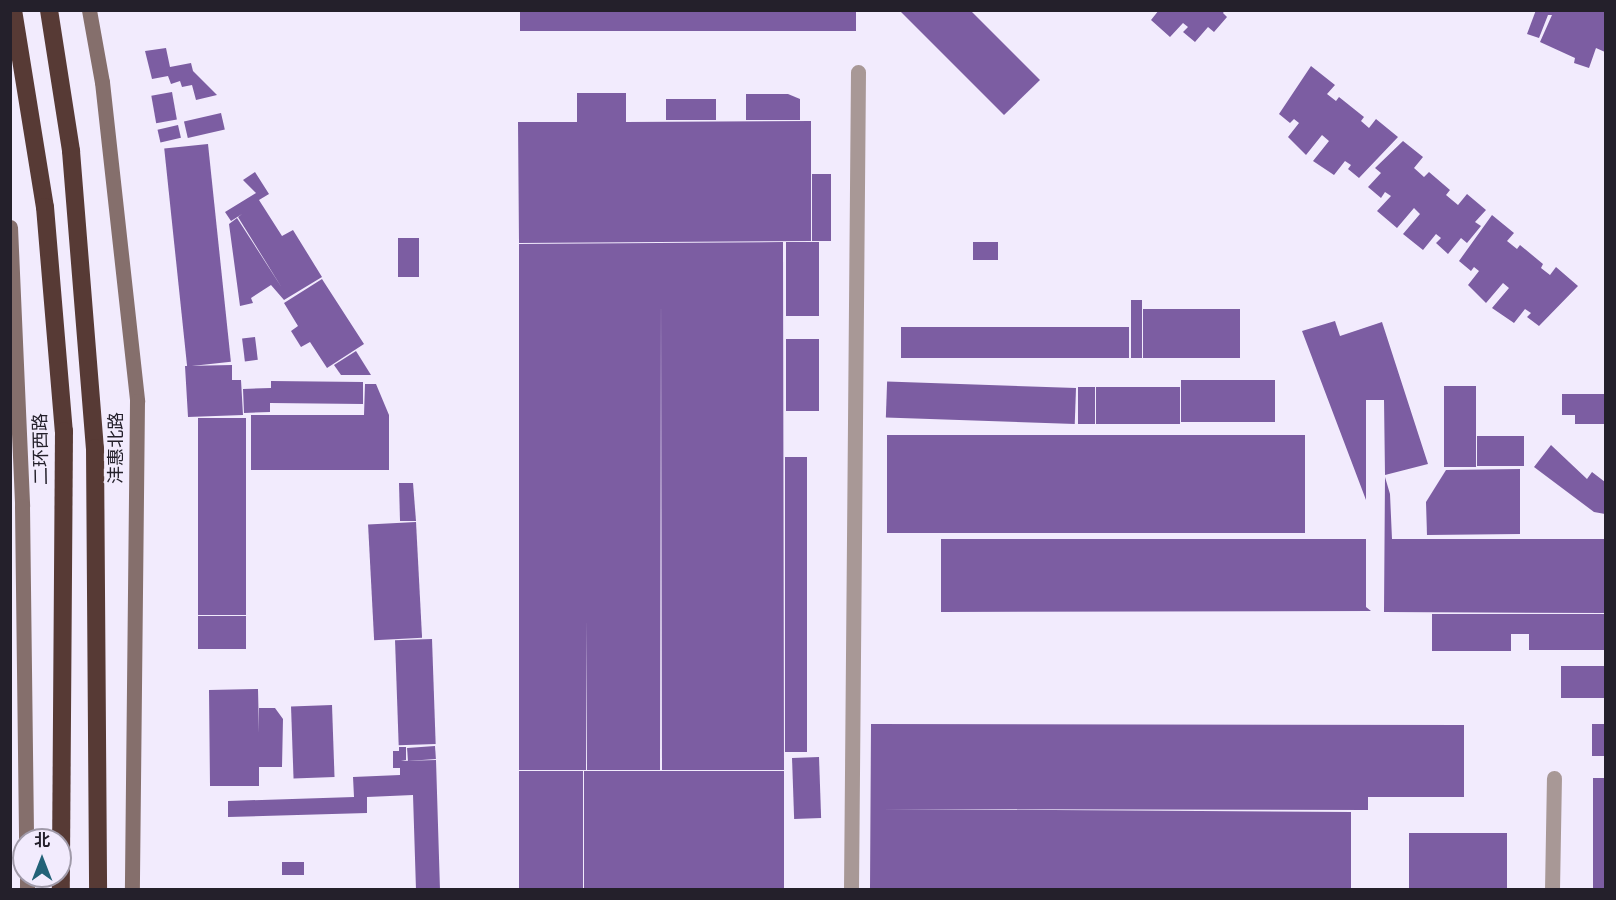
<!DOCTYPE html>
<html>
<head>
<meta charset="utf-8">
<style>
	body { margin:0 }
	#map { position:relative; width:1616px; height:900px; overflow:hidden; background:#f2ebfd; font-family:"Sofia Sans Condensed","Noto Sans SC",sans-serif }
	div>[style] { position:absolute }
	.building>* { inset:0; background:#7c5da2; transform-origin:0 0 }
	.street>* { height:15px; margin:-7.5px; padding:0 7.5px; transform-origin:7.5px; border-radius:7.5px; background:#a89896 }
	.secondary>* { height:15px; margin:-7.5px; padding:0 7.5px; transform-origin:7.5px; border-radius:7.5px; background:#856f6c }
	.highway>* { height:18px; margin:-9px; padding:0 9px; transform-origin:9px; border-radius:9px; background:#573a35 }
	.highway-bridge>* { height:18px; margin:-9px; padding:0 9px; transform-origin:9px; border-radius:9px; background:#573a35 }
	span { translate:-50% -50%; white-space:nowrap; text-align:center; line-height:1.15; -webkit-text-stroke:6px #f2ebfd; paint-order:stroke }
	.street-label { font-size:18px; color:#24202b }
	.frame { position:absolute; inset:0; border:12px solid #24202b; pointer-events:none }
	.north { position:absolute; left:12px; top:828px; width:60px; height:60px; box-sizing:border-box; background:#f2ebfd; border:2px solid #a09aa9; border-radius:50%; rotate:0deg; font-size:16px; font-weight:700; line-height:24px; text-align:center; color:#24202b }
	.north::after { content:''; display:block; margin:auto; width:21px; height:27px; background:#236278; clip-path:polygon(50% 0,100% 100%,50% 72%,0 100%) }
</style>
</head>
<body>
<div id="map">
	<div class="building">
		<i style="left:520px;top:10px;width:336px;height:21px"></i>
		<i style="clip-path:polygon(899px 10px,970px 10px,1040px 80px,1004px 115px)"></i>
		<i style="clip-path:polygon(1159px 10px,1225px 10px,1223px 13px,1227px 17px,1214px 32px,1208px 27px,1195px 42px,1183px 32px,1188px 27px,1183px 23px,1170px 37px,1151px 20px)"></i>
		<i style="clip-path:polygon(1536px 10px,1605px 10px,1605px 52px,1596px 48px,1589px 68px,1574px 63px,1575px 58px,1540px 42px,1552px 15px,1548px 15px,1539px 38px,1527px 34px)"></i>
		<i style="clip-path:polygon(166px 48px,170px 67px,191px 63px,193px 71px,217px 95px,196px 100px,192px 85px,182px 87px,180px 81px,171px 84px,168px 76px,152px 79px,145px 51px)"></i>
		<i style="clip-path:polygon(1311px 66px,1335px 85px,1327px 94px,1336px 101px,1339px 97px,1364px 117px,1361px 121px,1369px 128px,1376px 119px,1398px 137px,1359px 178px,1348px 169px,1351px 165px,1345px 161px,1334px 175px,1313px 161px,1329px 141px,1322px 135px,1306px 155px,1288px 137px,1299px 123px,1294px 119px,1290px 123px,1279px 114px)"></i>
		<i style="left:172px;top:92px;width:28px;height:21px;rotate:80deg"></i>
		<i style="clip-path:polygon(577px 93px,626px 93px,626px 122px,811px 121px,811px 241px,519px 243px,518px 122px,577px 122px)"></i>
		<i style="clip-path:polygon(746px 94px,788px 94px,800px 99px,800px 120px,746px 120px)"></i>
		<i style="left:666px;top:99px;width:50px;height:21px"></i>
		<i style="left:221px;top:113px;width:17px;height:38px;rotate:77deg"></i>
		<i style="left:178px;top:125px;width:13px;height:21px;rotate:77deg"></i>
		<i style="clip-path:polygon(1403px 141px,1423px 157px,1414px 168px,1424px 177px,1429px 172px,1450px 190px,1446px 195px,1458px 205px,1467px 194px,1486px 210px,1475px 222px,1481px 226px,1467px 243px,1461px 238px,1448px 254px,1436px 243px,1441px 238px,1436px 234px,1423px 250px,1403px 234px,1420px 214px,1414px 208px,1397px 228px,1377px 211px,1391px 196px,1385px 192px,1381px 198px,1368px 187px,1381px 173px,1375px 168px)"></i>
		<i style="left:208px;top:144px;width:219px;height:44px;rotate:84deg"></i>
		<i style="clip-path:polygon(255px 172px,269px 194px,259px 200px,282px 236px,293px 230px,322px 277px,284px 300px,271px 285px,251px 298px,253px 303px,240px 306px,229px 224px,237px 218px,282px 288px,238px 217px,242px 214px,231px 221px,225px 212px,256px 193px,243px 180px)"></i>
		<i style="left:812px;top:174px;width:19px;height:67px"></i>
		<i style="clip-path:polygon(1492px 215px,1514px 233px,1507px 241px,1517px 249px,1520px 245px,1543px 264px,1541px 268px,1550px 275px,1556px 267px,1578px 286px,1539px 326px,1527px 317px,1531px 313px,1525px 309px,1514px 323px,1492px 308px,1509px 288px,1503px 283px,1486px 303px,1468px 285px,1479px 271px,1474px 267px,1471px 271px,1459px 261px)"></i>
		<i style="left:398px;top:238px;width:21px;height:39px"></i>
		<i style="clip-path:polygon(783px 242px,784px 770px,662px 770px,661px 296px,660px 770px,587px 770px,587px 619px,586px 770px,519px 770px,519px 244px)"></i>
		<i style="left:786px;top:242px;width:33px;height:74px"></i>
		<i style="left:973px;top:242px;width:25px;height:18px"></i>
		<i style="clip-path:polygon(322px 279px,364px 344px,327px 368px,310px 342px,301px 347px,291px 331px,298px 326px,284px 303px)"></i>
		<i style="left:1131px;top:300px;width:11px;height:58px"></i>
		<i style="left:1143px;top:309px;width:97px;height:49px"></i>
		<i style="clip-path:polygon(1335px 321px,1340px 336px,1382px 322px,1428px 464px,1385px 475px,1384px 400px,1366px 400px,1366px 500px,1302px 331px)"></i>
		<i style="left:901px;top:327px;width:228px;height:31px"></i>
		<i style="left:255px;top:337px;width:23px;height:13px;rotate:83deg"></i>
		<i style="left:786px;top:339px;width:33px;height:72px"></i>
		<i style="clip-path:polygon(356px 351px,371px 375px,341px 375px,334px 365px)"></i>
		<i style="clip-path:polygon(232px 365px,232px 380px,241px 380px,243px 415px,188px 417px,185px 366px)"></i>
		<i style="left:1275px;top:380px;width:42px;height:94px;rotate:90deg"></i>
		<i style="clip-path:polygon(271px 381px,363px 382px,363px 404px,270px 403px,270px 412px,244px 413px,243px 389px,271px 388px)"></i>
		<i style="clip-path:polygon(365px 384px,376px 384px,389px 415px,389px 470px,251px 470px,251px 415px,364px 415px)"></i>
		<i style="left:1444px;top:386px;width:32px;height:81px"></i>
		<i style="left:1078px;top:387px;width:17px;height:37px"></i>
		<i style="left:1180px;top:387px;width:37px;height:84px;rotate:90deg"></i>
		<i style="left:1076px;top:388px;width:36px;height:189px;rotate:92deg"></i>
		<i style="clip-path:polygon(1562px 394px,1605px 394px,1605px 424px,1575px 424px,1575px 415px,1562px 415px)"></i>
		<i style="left:198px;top:418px;width:48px;height:197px"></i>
		<i style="left:1305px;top:435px;width:98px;height:418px;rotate:90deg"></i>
		<i style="left:1477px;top:436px;width:47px;height:30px"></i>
		<i style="clip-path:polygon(1551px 445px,1587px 479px,1592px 472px,1605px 482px,1605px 514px,1594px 512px,1534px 467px)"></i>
		<i style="left:785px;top:457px;width:22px;height:295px"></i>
		<i style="clip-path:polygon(1520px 469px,1520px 534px,1427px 535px,1426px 502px,1446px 470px)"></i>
		<i style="clip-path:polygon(1385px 477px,1390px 494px,1392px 539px,1605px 539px,1605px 613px,1384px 612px)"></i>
		<i style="clip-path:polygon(399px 483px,413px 483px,416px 521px,400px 521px)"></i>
		<i style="left:416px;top:522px;width:116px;height:48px;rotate:87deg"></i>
		<i style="clip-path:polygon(941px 539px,1366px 539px,1366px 607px,1371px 611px,941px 612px)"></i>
		<i style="clip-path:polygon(1432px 614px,1605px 614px,1605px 650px,1529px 650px,1529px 634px,1511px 634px,1511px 651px,1432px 651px)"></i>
		<i style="left:198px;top:616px;width:48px;height:33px"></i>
		<i style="left:432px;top:639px;width:105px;height:37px;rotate:88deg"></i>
		<i style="left:1561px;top:666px;width:44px;height:32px"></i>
		<i style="clip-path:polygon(258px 689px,259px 733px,259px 708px,275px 708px,283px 719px,282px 767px,259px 767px,259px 786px,210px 786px,209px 690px)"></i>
		<i style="left:332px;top:705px;width:72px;height:41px;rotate:88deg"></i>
		<i style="clip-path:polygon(871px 724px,1464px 725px,1464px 797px,1368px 797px,1368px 810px,879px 809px,1351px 812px,1351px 890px,870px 890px)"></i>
		<i style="left:1592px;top:724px;width:13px;height:32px"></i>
		<i style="left:435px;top:746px;width:13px;height:28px;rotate:86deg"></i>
		<i style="clip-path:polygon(399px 747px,406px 747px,406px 760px,401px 761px,436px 760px,440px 890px,416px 890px,413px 795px,367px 797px,367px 813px,228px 817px,228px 801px,354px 797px,353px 777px,400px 775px,400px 768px,393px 768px,393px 751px,399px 751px)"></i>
		<i style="left:819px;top:757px;width:61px;height:27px;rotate:88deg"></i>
		<i style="left:519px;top:771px;width:64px;height:119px"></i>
		<i style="left:584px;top:771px;width:200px;height:119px"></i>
		<i style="left:1593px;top:778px;width:12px;height:112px"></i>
		<i style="left:1409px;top:833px;width:98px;height:57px"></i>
		<i style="left:282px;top:862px;width:22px;height:13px"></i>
	</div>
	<div class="street">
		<i style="left:851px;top:890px;width:818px;rotate:-89.51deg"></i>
		<i style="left:1552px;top:890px;width:112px;rotate:-89deg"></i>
	</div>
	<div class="secondary">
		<i style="left:89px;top:10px;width:73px;rotate:79.8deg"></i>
		<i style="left:102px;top:82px;width:321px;rotate:83.7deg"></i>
		<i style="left:137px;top:401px;width:489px;rotate:90.6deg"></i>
		<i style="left:10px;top:227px;width:279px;rotate:87.5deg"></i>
		<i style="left:22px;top:506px;width:334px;rotate:89.3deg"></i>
		<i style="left:27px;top:876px;width:14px;rotate:90deg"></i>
	</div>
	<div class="highway">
		<i style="left:13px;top:10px;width:200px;rotate:80.8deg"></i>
		<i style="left:45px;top:207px;width:225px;rotate:85.2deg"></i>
		<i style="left:64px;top:431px;width:459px;rotate:90.4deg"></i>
	</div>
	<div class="highway-bridge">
		<i style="left:49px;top:10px;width:143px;rotate:81.1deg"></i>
		<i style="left:71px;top:151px;width:298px;rotate:85.4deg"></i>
		<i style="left:95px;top:448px;width:442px;rotate:89.6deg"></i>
	</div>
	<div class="street-label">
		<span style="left:117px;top:448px;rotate:-90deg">沣惠北路</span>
		<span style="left:42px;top:449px;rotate:-91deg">二环西路</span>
	</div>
	<div class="frame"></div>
	<div class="north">北</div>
</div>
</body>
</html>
